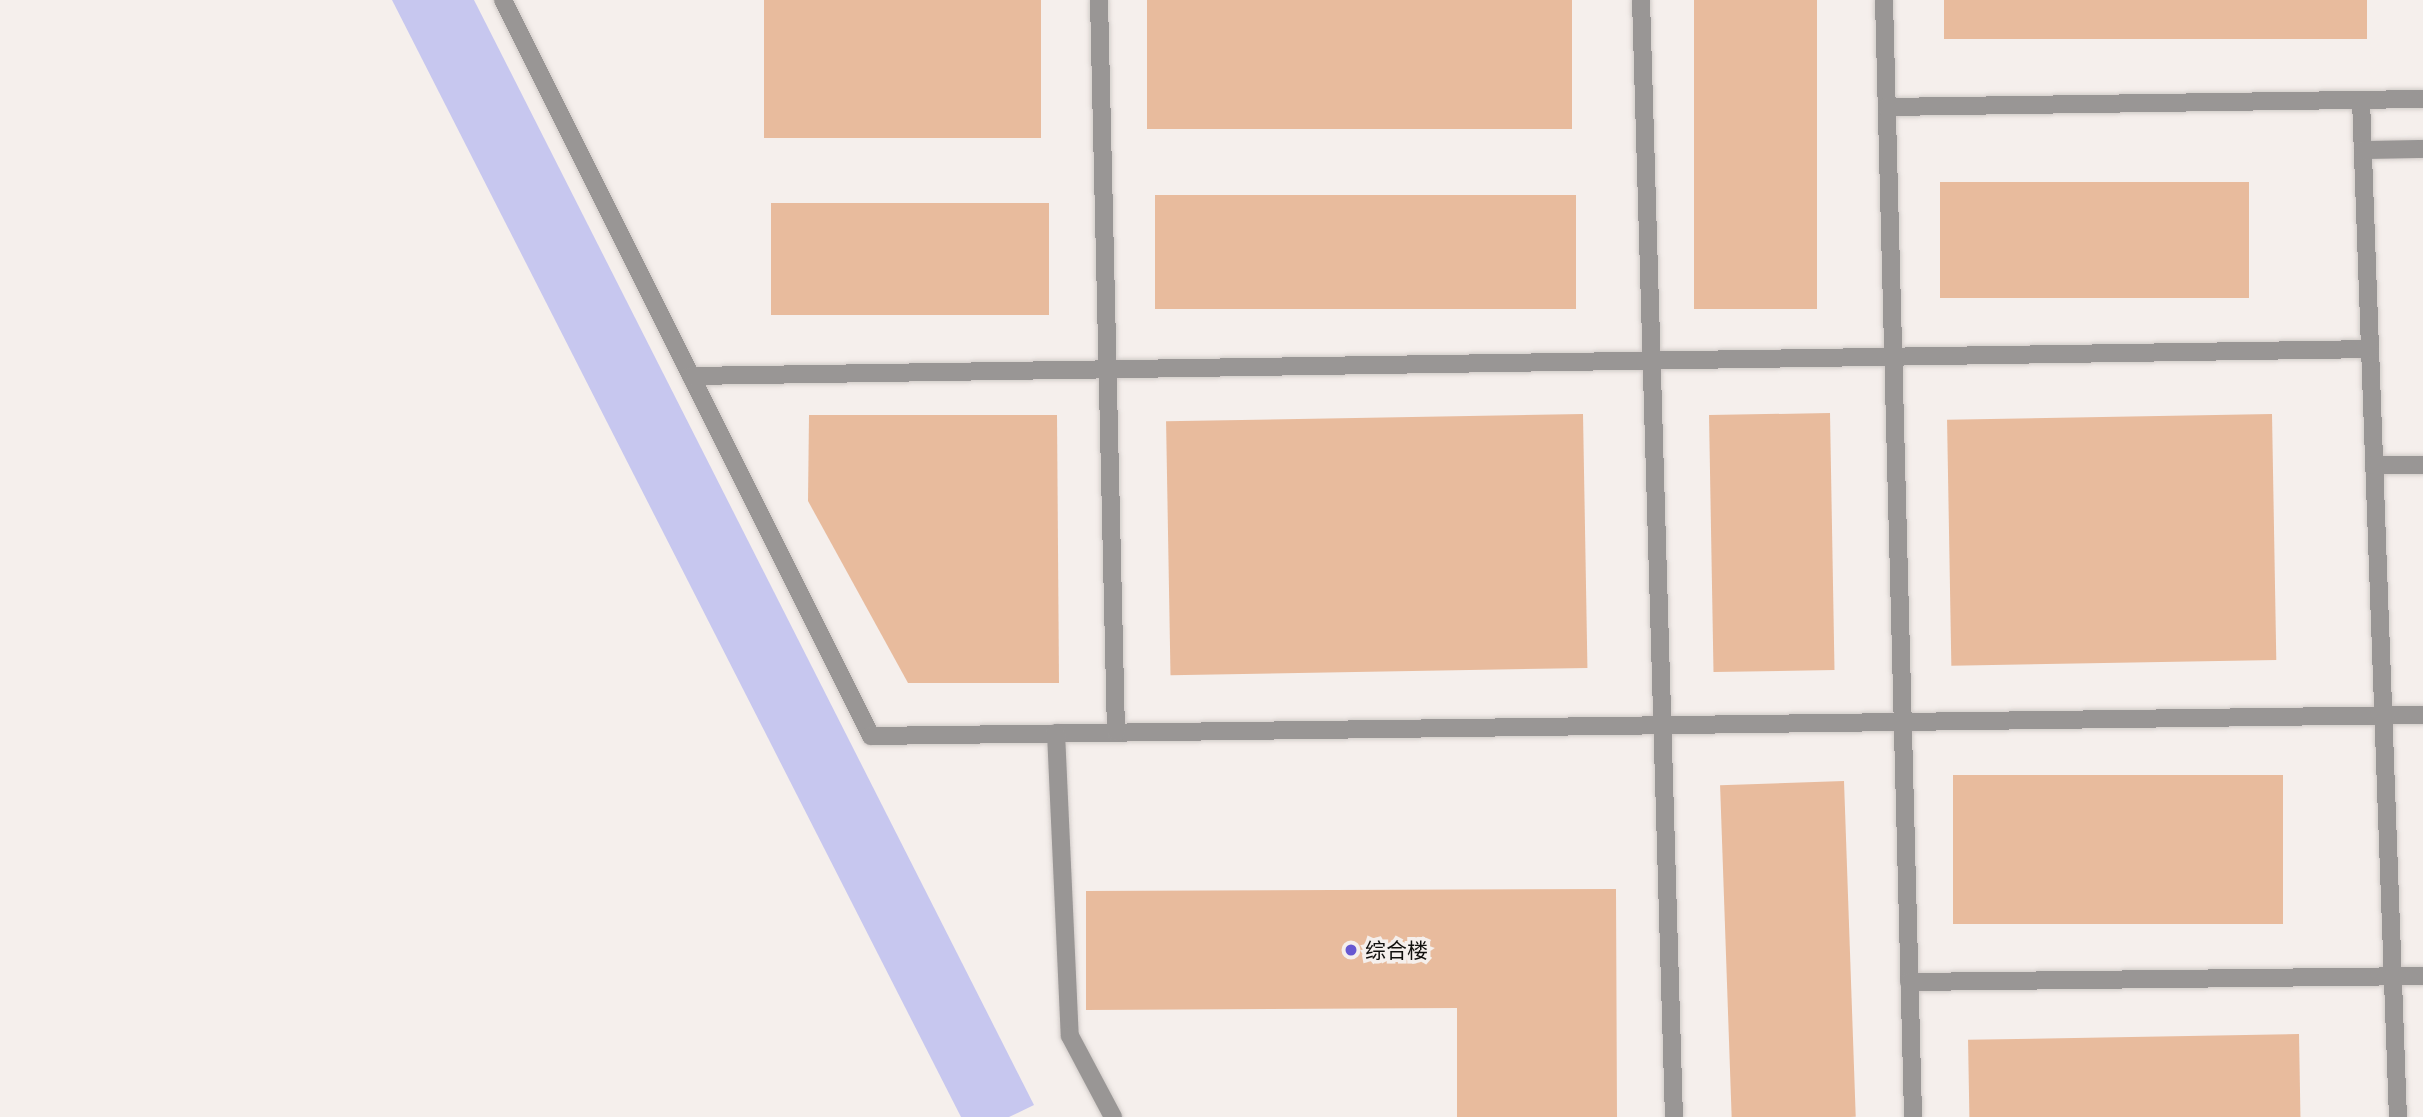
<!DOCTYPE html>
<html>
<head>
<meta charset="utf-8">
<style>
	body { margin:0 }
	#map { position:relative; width:2423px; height:1117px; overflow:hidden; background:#f5efec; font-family:Barlow,"Noto Sans SC",sans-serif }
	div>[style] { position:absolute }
	.green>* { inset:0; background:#c7c7ef }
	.building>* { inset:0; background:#e8bb9d; transform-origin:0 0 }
	.roads { filter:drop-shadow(0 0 2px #d1cbc8) drop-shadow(0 0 2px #d1cbc8) }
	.minor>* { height:18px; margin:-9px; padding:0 9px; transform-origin:9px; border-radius:9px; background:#999695 }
	.dots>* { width:19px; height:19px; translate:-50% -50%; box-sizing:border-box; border:4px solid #f5efec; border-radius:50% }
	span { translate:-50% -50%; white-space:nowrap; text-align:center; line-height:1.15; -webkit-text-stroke:7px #f5efec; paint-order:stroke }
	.poi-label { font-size:21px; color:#11100e }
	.left { translate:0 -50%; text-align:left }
</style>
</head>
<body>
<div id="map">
	<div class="green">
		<i style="clip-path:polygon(392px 0,474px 0,1034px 1105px,1009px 1117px,961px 1117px)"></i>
	</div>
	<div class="building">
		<i style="left:764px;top:0;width:277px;height:138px"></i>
		<i style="left:1147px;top:0;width:425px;height:129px"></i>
		<i style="left:1694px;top:0;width:123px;height:309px"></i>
		<i style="left:1944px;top:0;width:423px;height:39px"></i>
		<i style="left:2249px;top:182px;width:116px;height:309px;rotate:90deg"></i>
		<i style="left:1155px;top:195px;width:421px;height:114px"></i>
		<i style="left:1049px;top:203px;width:112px;height:278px;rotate:90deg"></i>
		<i style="left:1830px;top:413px;width:257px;height:121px;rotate:89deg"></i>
		<i style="left:1583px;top:414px;width:254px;height:417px;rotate:89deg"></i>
		<i style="left:2272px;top:414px;width:246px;height:325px;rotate:89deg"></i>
		<i style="clip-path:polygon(809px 415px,1057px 415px,1059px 683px,908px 683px,808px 501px)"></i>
		<i style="left:2283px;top:775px;width:149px;height:330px;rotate:90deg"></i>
		<i style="left:1844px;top:781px;width:336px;height:124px;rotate:88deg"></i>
		<i style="clip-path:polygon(1616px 889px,1617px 1117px,1457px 1117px,1457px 1008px,1086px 1010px,1086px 891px)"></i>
		<i style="left:2299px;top:1034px;width:83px;height:331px;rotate:89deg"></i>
	</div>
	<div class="roads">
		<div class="minor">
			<i style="left:503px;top:0;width:823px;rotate:63.43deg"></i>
			<i style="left:871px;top:736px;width:1552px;rotate:-0.78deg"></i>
			<i style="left:1099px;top:0;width:732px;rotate:88.67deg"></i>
			<i style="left:1641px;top:0;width:1117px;rotate:88.31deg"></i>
			<i style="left:1884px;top:0;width:1117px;rotate:88.51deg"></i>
			<i style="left:2361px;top:100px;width:1018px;rotate:87.92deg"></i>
			<i style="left:1887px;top:107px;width:536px;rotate:-0.86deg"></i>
			<i style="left:2363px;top:150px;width:60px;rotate:-1deg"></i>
			<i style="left:691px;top:376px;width:1679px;rotate:-0.92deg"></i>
			<i style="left:2374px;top:465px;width:49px"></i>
			<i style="left:1056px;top:733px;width:303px;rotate:87.4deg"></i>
			<i style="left:1070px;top:1036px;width:92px;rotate:62deg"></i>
			<i style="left:1909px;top:982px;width:514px;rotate:-0.67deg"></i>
		</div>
	</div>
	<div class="dots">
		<i style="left:1351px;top:950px;background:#6758d1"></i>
	</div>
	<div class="poi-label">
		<span class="left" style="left:1365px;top:950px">综合楼</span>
	</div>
</div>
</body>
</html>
